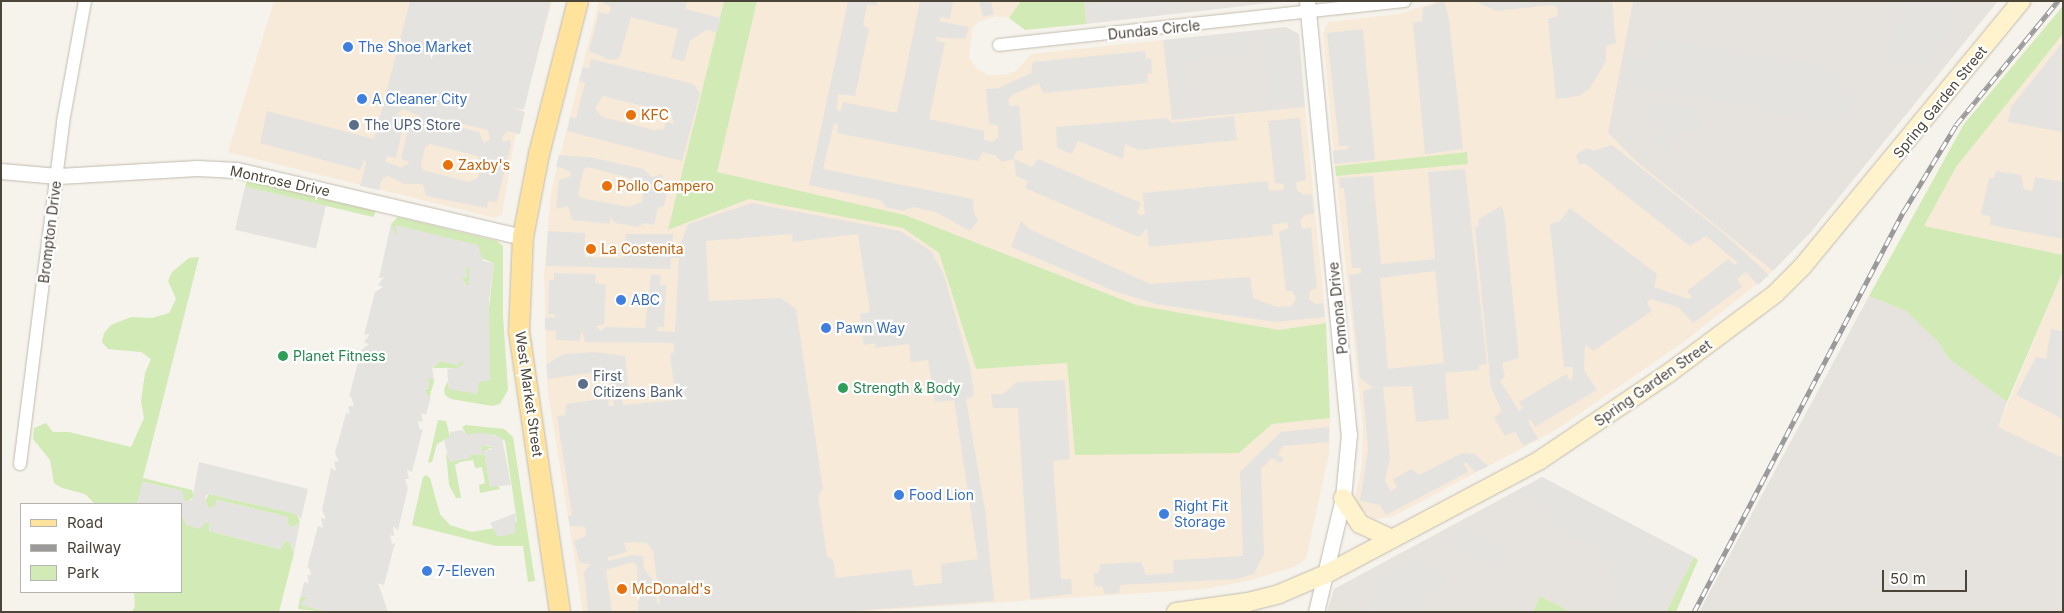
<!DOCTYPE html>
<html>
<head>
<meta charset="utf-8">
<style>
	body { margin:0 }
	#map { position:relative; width:2064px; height:613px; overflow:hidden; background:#f6f3ec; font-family:Inter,sans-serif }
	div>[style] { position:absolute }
	.commercial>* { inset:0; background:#f7ead8 }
	.industrial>* { inset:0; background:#e6e2dd }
	.green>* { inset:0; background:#d2eab5 }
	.parking>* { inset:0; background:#e5e3e0; transform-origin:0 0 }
	.roads { filter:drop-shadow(0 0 1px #c2bbae) drop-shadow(0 0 1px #c2bbae) }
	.minor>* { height:12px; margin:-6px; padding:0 6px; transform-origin:6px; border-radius:6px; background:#fff }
	.tertiary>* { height:15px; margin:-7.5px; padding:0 7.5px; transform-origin:7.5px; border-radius:7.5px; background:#fff }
	.secondary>* { height:18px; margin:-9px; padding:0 9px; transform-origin:9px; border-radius:9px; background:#fff3cd }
	.primary>* { height:20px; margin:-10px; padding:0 10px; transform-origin:10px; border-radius:10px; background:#ffe39c }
	.rail>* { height:5px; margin-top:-2.5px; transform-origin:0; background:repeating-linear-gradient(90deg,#fff 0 9px,#9a9a9a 0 18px); box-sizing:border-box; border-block:1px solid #9a9a9a }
	.dots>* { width:14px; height:14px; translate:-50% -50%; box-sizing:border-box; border:2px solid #fff; border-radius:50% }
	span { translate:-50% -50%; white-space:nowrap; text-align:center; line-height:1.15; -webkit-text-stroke:4.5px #fff; paint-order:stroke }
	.street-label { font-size:14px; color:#4b4439 }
	.shop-label { font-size:14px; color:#366cbe }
	.left { translate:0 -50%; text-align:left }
	.food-label { font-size:14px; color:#c56008 }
	.service-label { font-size:14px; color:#4e5e75 }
	.leisure-label { font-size:14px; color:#27864d }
	.frame { position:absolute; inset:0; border:2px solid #4b4439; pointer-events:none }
	.legend { position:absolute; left:20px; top:503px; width:162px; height:90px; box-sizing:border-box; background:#fff; border:1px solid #b7b4b0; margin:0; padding:6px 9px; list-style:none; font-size:15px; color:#4b4439 }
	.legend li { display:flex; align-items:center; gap:10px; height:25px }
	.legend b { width:25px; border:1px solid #b7b4b0 }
	.scale { position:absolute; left:1882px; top:570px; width:85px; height:22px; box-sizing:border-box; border:2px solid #4b4439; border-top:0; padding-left:6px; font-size:15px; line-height:18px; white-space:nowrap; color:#4b4439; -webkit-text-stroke:4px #fff; paint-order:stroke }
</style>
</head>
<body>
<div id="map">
	<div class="commercial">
		<i style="clip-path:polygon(274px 1px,552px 1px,514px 143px,502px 214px,495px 218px,228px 152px)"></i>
		<i style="clip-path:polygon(599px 1px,724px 1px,669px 230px,749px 199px,903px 228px,939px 253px,976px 369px,1067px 363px,1239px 453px,1272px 424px,1330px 418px,1329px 453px,1306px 559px,1294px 567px,1247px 581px,1204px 589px,853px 612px,583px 612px,547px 385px,544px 274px,551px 192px)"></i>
		<i style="clip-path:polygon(757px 1px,1021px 1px,1009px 18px,996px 16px,978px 22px,972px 30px,969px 58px,977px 69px,988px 75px,1004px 75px,1016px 71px,1031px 54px,1163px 40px,1172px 120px,1305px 107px,1326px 323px,1279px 330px,1136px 305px,905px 215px,716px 172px)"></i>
		<i style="clip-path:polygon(1439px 1px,1633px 1px,1608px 133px,1638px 163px,1773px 271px,1685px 341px,1556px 430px,1392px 517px,1374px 519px,1358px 507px,1355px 497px,1362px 465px,1363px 426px,1336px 176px,1468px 164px,1467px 152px,1335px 166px,1323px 33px,1328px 22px,1399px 14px)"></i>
		<i style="clip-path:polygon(2063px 34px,2063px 255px,1924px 226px,1956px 167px)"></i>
		<i style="clip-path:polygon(2063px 271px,2063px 458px,1998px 427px)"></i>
	</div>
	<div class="industrial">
		<i style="clip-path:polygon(1084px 1px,1288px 1px,1086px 24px)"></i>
		<i style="clip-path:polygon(1633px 1px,1998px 1px,1810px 233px,1773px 271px,1638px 163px,1608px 133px)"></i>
		<i style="clip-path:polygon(1286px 27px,1299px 34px,1305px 107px,1172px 120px,1163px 40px)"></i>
		<i style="clip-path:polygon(1869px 296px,1906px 311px,1939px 343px,1948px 358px,2007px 402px,1998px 427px,2063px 458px,2063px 612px,1699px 612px)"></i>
		<i style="clip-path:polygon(1542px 477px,1694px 557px,1666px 612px,1571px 612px,1540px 596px,1533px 612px,1327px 612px,1334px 589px)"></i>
	</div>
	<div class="green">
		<i style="clip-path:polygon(724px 1px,757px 1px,717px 172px,905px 215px,1136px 305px,1279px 330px,1326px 323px,1330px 418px,1272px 424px,1239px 453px,1075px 455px,1067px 363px,976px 369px,939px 253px,903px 228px,749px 199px,668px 230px)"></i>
		<i style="clip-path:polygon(1021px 1px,1084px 1px,1086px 24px,1025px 30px,1009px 18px)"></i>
		<i style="clip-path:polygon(2063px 6px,2063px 34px,1956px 167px,1924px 226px,2063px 255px,2063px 271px,2007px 402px,1948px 358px,1939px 343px,1906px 311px,1869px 296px,1964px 124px)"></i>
		<i style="clip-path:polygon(1467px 152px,1468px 164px,1336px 176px,1335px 166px)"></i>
		<i style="clip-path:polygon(247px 181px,375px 211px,375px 213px,373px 217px,245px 187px)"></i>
		<i style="clip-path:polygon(398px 217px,497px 241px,503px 246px,503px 315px,508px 390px,500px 404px,492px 406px,451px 399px,445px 395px,444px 389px,448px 381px,449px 389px,481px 380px,494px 263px,395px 226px,398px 233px,395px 235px,391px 224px)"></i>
		<i style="clip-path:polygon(199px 257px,143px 478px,192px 490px,194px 497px,186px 502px,183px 500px,183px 491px,143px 482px,137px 504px,95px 504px,85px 494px,62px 488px,54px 483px,50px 460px,33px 439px,34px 428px,46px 423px,53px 432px,69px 432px,131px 447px,144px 418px,141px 401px,145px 373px,151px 359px,141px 352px,108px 349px,102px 342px,104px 333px,111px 325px,131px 317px,152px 318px,169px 313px,176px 299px,168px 281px,172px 272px,189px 258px)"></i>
		<i style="clip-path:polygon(470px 267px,469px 285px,467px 287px,461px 276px,467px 277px,465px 268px)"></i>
		<i style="clip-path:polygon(465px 357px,464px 365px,458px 368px,432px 368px,440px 361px,457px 365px)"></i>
		<i style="clip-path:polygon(428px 378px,433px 378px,434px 382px,429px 398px,424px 390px,429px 388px)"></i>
		<i style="clip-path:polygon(438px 420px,446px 421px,450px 437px,437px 444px,432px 462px,428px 463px)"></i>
		<i style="clip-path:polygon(466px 425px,504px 429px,513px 437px,535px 581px,528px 582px,523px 546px,496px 546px,412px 525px,423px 477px,426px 475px,430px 478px,440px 514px,450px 525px,472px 532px,495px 528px,498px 536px,515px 533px,514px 523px,517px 521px,505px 441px,494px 435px,466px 434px,462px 427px)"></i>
		<i style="clip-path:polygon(481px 445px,493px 447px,484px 451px,490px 486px,498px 485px,500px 489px,480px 493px,479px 485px,485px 483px,482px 467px,475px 468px,473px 460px,460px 462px,455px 465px,461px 498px,456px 498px,449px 485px,446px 452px,451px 462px,471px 454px,483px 455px)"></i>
		<i style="clip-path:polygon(209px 494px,297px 514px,300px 522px,292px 528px,287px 523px,288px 517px,217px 500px,215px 507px,208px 508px,205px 501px)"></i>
		<i style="clip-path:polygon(181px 514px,187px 525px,199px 528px,203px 522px,210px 522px,209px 531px,280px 549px,285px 540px,290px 542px,294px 553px,279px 612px,132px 612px,135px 606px,134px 592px,181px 592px)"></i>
		<i style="clip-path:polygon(1694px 557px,1698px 560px,1676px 612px,1666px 612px)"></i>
		<i style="clip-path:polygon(305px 595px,307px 598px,301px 605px,329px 612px,298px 609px,300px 598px)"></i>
		<i style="clip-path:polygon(1540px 596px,1571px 612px,1533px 612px)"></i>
	</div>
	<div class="parking">
		<i style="clip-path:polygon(evenodd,410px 1px,551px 1px,524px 109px,512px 108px,525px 112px,520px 134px,507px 131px,502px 138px,503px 142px,510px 140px,511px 144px,497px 202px,488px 201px,487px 208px,426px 196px,423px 184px,405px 184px,388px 176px,382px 179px,379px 190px,360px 186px,366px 163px,364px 160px,360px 170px,260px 143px,267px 111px,374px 139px,410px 1px,404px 109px,421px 117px,418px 121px,410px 120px,401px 159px,410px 162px,401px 168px,385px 161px,387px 156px,396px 158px,405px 118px,396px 114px,404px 109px,410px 1px,438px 118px,488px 130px,490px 139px,484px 143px,479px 132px,442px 123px,439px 124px,441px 131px,436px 132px,432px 124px,438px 118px,410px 1px,430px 144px,477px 156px,481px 162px,478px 178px,469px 182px,423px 170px,421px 165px,425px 147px,430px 144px)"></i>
		<i style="clip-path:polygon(600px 1px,687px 1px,685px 9px,721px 18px,717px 32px,706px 30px,690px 41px,684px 61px,671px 58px,678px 29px,631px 17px,619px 59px,610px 60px,589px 51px,599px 12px,609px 14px,611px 7px)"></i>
		<i style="clip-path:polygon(848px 1px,877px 1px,877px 5px,867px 5px,863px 25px,869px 29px,855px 96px,838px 94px,837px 111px,841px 110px,843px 102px,897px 113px,920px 1px,953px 1px,950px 19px,941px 17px,939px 21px,969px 27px,965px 39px,936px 37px,937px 41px,945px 42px,929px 119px,984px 131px,984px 140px,992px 142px,999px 137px,998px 126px,989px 123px,986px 89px,999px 88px,1031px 73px,1033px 62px,1145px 51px,1146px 59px,1151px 58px,1152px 73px,1147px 74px,1148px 83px,1043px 93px,1039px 83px,1012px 95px,1008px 100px,1010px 106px,1019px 105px,1023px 150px,1016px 151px,1014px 159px,1032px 167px,1038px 159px,1141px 203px,1137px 212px,1140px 215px,1145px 214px,1143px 193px,1268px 181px,1269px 191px,1283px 190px,1284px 184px,1275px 183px,1268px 121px,1300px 118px,1306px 180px,1296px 182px,1297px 190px,1304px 195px,1312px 194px,1314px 214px,1305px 215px,1300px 221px,1302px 229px,1311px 228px,1317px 288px,1310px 291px,1309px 299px,1315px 304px,1323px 303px,1325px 317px,1275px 322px,1156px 304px,1114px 291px,1011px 247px,1021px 221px,1029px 229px,1150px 284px,1250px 277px,1253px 298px,1277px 307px,1292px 306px,1296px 298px,1292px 291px,1286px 291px,1279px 232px,1289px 228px,1287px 222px,1272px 225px,1273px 235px,1149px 247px,1147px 228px,1139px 237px,1025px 188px,1028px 181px,1016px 176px,1014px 159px,1002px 162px,996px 156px,983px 152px,978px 161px,837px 133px,838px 125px,834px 123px,823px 169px,973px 199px,974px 214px,978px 220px,970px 231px,936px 212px,913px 207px,903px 211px,886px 207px,880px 200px,809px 185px)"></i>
		<i style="clip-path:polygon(979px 1px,991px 1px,994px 14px,983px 17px)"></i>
		<i style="clip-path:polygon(1125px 1px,1143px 1px,1145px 5px,1149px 1px,1173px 1px,1174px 12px,1092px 21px,1091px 5px)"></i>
		<i style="clip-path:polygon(1444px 1px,1449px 19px,1463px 149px,1425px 154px,1413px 23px,1422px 21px,1423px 8px)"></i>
		<i style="clip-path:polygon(1474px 1px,1612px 1px,1616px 43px,1606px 46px,1606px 61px,1590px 88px,1579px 96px,1556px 99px,1548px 19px,1558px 16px,1557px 8px,1553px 5px,1496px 11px)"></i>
		<i style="clip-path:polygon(1897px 1px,1955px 1px,1945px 56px,1936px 54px,1927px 70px,1885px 63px)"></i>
		<i style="clip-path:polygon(1363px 29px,1375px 160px,1334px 164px,1333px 151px,1348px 149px,1349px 146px,1339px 146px,1327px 33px)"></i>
		<i style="clip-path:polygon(1259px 32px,1260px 42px,1250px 46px,1251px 54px,1191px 61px,1196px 113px,1184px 114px,1182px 102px,1173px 103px,1167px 42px)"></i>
		<i style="left:1295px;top:32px;width:70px;height:32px;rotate:85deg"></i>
		<i style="clip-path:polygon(1653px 35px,1850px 71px,1848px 87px,1854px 98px,1849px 126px,1622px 84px,1627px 55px,1648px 59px)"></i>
		<i style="clip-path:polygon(2063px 42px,2063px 132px,2008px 122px,2011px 107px)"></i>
		<i style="clip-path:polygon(evenodd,591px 59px,694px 84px,700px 94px,682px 161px,567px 131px,570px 117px,576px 118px,585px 83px,579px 81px,583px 67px,589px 68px,591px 59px,603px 96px,671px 113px,674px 124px,666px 122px,664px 129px,655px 130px,602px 117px,595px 108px,603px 96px)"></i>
		<i style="clip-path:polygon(1651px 98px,1703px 109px,1698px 132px,1680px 129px,1666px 152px,1648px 137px,1656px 134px,1662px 126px,1647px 123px)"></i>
		<i style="clip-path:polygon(1234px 116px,1237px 140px,1139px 150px,1125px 144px,1123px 159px,1078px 141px,1072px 154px,1057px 148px,1056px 127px,1167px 118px,1172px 123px)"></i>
		<i style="clip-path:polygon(1612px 145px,1727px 236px,1769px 275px,1758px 285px,1746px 272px,1737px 279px,1742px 287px,1693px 323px,1678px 307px,1650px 299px,1647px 303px,1652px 311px,1593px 351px,1585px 344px,1584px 370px,1597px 390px,1535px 427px,1531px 420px,1528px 421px,1538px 439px,1523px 446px,1515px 431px,1505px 436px,1494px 418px,1502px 411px,1491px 388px,1475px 228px,1478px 227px,1479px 219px,1501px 206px,1504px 212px,1519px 358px,1502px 363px,1505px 377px,1500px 381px,1519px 411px,1523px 408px,1519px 402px,1566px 374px,1570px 381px,1573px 377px,1573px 367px,1564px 367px,1550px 224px,1560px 221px,1570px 208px,1657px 274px,1654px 287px,1688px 299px,1692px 297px,1687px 291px,1728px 259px,1734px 265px,1738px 263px,1706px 236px,1690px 246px,1586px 164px,1579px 164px,1576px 155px,1587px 148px,1593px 151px)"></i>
		<i style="clip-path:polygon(evenodd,559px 155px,589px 157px,643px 169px,652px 177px,662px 174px,667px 192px,664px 206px,658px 208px,654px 225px,644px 223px,638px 227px,615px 223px,610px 217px,610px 224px,572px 220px,568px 206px,556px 209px,559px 180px,570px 177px,571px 172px,556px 166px,559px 155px,588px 167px,637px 180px,644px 186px,642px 202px,629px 207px,581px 198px,578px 193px,584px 169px,588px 167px)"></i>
		<i style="clip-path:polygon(evenodd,1465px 169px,1487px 364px,1479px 365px,1479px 370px,1445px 373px,1449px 419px,1416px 422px,1412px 386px,1383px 387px,1390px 458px,1385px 481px,1391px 491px,1397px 488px,1393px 479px,1412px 469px,1419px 475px,1462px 453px,1474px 454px,1489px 466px,1475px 472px,1466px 462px,1464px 464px,1468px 472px,1386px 515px,1380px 505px,1360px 501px,1368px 449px,1363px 391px,1373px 388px,1360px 378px,1349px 275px,1361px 273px,1361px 268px,1352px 268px,1344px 188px,1340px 188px,1339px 178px,1373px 176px,1381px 264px,1435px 259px,1428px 172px,1465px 169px,1435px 271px,1444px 363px,1388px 369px,1380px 278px,1435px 271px)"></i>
		<i style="clip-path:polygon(1996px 171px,2021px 175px,2024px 189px,2032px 191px,2035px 177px,2063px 182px,2063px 239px,1990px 225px,1991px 217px,1981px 214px,1989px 178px,1994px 178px)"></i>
		<i style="left:245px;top:187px;width:83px;height:44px;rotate:13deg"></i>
		<i style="clip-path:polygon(evenodd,752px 203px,900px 231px,931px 251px,944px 275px,971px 371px,974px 396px,966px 399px,985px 510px,994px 601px,839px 612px,638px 612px,637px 565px,633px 562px,606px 570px,612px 612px,588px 612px,584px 573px,590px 564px,580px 563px,574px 541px,586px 536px,585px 527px,570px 526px,568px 516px,572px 515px,557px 416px,565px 415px,566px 404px,608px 398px,609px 406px,614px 406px,609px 375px,604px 371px,548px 379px,546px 365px,563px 354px,595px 352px,625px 356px,629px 392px,622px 398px,623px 405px,676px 400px,670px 354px,674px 353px,674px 343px,585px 342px,582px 331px,579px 341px,556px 340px,556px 331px,545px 330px,545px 318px,555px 317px,555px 314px,548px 314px,549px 280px,554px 280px,554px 273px,596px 274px,595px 283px,606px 285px,604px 324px,596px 326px,601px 331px,606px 327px,645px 328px,651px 274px,661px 275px,660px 285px,666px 285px,664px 327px,657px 327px,657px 331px,675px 332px,679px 258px,671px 258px,670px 269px,546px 266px,548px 231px,585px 233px,585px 257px,622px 258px,626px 234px,673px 234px,672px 247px,679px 248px,688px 224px,752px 203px,792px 234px,793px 242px,858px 234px,870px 312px,860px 314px,864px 345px,875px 343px,876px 348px,909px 344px,911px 362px,928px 360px,935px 402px,954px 400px,978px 559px,941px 564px,942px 583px,914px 586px,911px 569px,836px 578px,833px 560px,827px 556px,818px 496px,823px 489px,796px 309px,781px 298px,709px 301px,706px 241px,792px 234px,752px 203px,634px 542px,647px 543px,653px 551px,660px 604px,657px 603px,654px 582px,644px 568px,643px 556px,632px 555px,608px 561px,608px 557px,627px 552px,624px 543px,634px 542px)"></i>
		<i style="clip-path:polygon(evenodd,391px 224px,395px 235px,397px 233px,395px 225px,478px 245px,483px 261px,494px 263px,489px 300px,490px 380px,479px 382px,477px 394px,449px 389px,447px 369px,461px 367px,465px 357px,458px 365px,440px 361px,432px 367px,434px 380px,428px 378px,429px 388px,424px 389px,428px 397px,431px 396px,426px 415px,421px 413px,423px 422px,418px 421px,420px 430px,423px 429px,412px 472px,407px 470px,409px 479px,405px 479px,408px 488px,398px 530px,393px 526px,394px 536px,390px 535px,392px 544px,395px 543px,384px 585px,378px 583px,388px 612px,329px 612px,300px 605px,307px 596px,300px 598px,304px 582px,309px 583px,307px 575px,311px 575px,309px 567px,307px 568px,318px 526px,323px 528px,321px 518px,326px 519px,322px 510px,331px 468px,336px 471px,334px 461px,339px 462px,335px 453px,346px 413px,350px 414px,348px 406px,354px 406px,351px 396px,349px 397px,361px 350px,369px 344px,364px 342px,370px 334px,364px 335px,375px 292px,383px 287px,378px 285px,384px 277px,379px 278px,391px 224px,469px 267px,469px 285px,466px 287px,462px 276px,467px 277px,465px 268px,469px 267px)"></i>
		<i style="clip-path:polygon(2051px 329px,2063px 331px,2063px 419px,2016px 395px,2036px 357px,2046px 359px)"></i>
		<i style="clip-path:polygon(1065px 380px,1070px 459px,1053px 461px,1061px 579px,1071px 579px,1072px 594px,1030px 599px,1018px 408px,993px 408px,991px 394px,1003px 394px,1017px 382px)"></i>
		<i style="clip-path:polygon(1329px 427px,1329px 442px,1283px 446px,1278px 454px,1284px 459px,1280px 463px,1272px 458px,1261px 469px,1264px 554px,1254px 574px,1237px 579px,1120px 585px,1119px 593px,1104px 594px,1103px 587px,1095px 586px,1094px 573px,1099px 573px,1100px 564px,1141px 562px,1146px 575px,1174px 573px,1173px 560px,1243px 556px,1240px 472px,1281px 432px)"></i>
		<i style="clip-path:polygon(462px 430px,466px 434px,484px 433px,502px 438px,511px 485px,490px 487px,484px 451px,492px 449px,492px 446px,481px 445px,483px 455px,471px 454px,470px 458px,450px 462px,444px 441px,450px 437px,450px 432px)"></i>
		<i style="clip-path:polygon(199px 462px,308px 489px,301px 519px,296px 514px,209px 494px,205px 496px,208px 508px,215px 507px,217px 500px,288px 517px,287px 523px,292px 528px,300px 522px,294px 553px,292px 545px,286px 540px,281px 549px,209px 531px,210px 524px,207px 521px,200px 529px,187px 525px,181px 514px,181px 504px,137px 504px,142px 482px,183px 491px,184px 501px,192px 500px)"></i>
		<i style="clip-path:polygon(1542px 477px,1692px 557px,1662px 612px,1602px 612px,1619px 578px,1609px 572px,1613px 565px,1592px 553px,1595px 548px,1545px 522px,1547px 510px,1514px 493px)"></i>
		<i style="clip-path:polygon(516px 513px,515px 533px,498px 537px,490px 523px)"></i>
		<i style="clip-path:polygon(1459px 522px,1506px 550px,1497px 569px,1440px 538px)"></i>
		<i style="clip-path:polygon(1420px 556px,1447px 577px,1421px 612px,1373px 612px,1367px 586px)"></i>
	</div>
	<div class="roads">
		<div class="minor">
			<i style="left:999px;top:45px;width:408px;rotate:-6.2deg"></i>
			<i style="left:20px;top:464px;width:345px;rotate:-82.8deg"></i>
			<i style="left:63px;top:122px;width:123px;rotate:-79.7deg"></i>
		</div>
		<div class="tertiary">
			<i style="left:1307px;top:1px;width:435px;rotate:84.5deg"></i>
			<i style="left:1349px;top:434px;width:64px;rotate:95.4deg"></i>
			<i style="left:1343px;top:498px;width:117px;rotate:103.3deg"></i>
			<i style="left:1px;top:171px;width:57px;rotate:5deg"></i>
			<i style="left:58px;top:176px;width:139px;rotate:-3.3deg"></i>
			<i style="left:197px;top:168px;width:40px;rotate:2.9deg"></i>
			<i style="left:237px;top:170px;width:294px;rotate:13.2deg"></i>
		</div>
		<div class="secondary">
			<i style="left:1343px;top:498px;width:31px;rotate:57deg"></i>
			<i style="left:1360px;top:524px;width:35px;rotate:25deg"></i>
			<i style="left:1176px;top:612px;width:73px;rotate:-7.9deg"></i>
			<i style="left:1248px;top:602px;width:32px;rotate:-14deg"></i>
			<i style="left:1279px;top:594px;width:51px;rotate:-23.1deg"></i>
			<i style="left:1326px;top:574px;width:242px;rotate:-28deg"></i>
			<i style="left:1540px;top:460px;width:156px;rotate:-34deg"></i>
			<i style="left:1669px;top:373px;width:132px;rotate:-36.7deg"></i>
			<i style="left:1775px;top:294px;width:38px;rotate:-45deg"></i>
			<i style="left:1802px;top:267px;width:345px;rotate:-50.5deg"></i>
		</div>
		<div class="primary">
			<i style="left:560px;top:612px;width:283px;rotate:-98.3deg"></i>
			<i style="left:519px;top:332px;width:95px;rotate:-87.6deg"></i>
			<i style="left:523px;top:237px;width:85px;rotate:-79.1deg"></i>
			<i style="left:539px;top:154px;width:158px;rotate:-75.7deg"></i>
		</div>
	</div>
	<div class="rail">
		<i style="left:1694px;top:612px;width:453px;rotate:-62.4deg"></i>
		<i style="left:1904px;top:211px;width:100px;rotate:-58.8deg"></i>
		<i style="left:1956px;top:125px;width:161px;rotate:-50.6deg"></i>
	</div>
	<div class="dots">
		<i style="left:348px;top:47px;background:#3f7fe0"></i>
		<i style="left:362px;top:99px;background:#3f7fe0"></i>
		<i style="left:631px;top:115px;background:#e8710a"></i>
		<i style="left:354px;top:125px;background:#5c6f8a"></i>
		<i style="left:448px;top:165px;background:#e8710a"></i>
		<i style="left:607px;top:186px;background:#e8710a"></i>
		<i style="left:591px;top:249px;background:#e8710a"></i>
		<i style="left:621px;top:300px;background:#3f7fe0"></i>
		<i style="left:826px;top:328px;background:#3f7fe0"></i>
		<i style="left:283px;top:356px;background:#2e9e5b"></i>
		<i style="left:583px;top:384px;background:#5c6f8a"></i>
		<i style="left:843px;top:388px;background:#2e9e5b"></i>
		<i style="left:899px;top:495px;background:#3f7fe0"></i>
		<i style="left:1164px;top:514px;background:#3f7fe0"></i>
		<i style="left:427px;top:571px;background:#3f7fe0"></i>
		<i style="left:622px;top:589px;background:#e8710a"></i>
	</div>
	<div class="street-label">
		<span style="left:1154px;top:30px;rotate:-6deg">Dundas Circle</span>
		<span style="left:1940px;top:102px;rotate:-51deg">Spring Garden Street</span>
		<span style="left:280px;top:181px;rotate:12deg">Montrose Drive</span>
		<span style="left:50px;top:232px;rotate:-83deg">Brompton Drive</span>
		<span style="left:1338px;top:308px;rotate:-96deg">Pomona Drive</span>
		<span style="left:1653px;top:383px;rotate:-35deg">Spring Garden Street</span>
		<span style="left:529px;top:394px;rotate:82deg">West Market Street</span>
	</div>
	<div class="shop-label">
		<span class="left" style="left:358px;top:47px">The Shoe Market</span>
		<span class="left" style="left:372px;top:99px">A Cleaner City</span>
		<span class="left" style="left:631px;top:300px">ABC</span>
		<span class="left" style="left:836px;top:328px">Pawn Way</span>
		<span class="left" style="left:909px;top:495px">Food Lion</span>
		<span class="left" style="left:1174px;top:514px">Right Fit<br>Storage</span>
		<span class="left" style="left:437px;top:571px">7-Eleven</span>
	</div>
	<div class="food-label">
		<span class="left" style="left:641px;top:115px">KFC</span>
		<span class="left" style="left:458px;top:165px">Zaxby's</span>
		<span class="left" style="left:617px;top:186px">Pollo Campero</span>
		<span class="left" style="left:601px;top:249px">La Costenita</span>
		<span class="left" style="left:632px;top:589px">McDonald's</span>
	</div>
	<div class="service-label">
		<span class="left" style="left:364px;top:125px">The UPS Store</span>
		<span class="left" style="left:593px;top:384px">First<br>Citizens Bank</span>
	</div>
	<div class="leisure-label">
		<span class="left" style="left:293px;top:356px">Planet Fitness</span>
		<span class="left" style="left:853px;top:388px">Strength &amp; Body</span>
	</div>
	<div class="frame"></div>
	<ul class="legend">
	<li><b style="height:6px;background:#ffe39c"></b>Road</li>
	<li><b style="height:6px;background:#9a9a9a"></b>Railway</li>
	<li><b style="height:14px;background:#d2eab5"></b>Park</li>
	</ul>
	<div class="scale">50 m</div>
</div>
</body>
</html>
